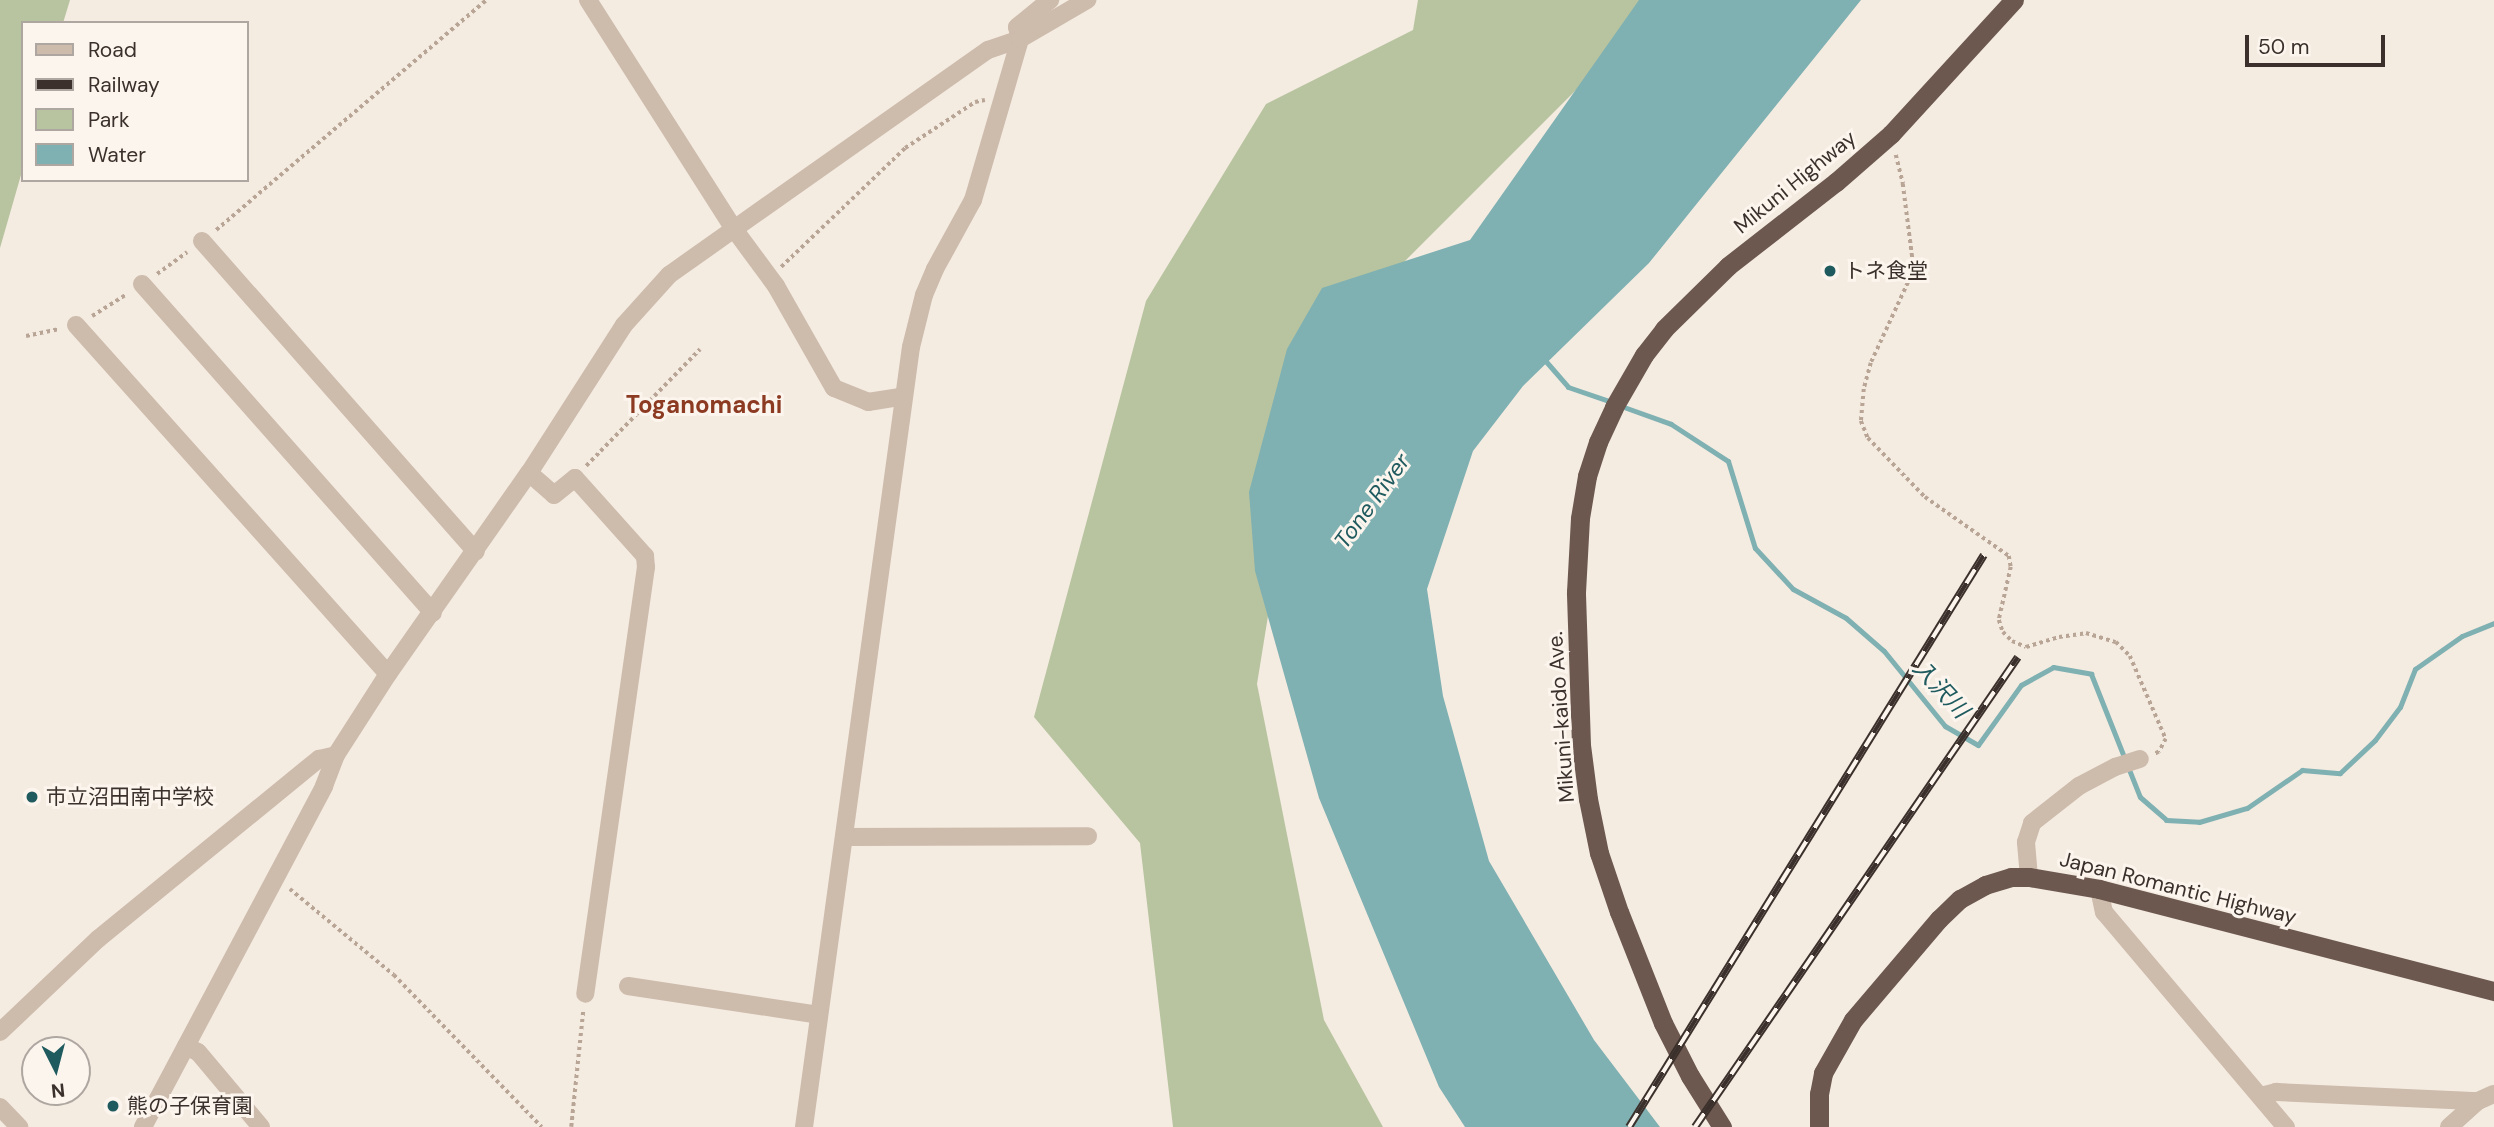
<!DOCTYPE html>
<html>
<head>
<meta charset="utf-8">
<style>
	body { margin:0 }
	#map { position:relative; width:2494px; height:1127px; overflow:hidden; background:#f4ebe1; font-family:"DM Sans","Noto Sans JP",sans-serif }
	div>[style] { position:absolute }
	.green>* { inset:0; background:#b8c4a0 }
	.water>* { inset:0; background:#7fb0b2 }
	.stream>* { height:5px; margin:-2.5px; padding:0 2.5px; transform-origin:2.5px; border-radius:2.5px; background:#7fb0b2 }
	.path>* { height:3.5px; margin-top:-1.75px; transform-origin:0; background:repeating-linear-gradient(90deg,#b9a596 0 3.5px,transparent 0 7px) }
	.minor>* { height:18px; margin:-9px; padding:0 9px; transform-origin:9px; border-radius:9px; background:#cdbbac }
	.tertiary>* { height:18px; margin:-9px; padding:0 9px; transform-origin:9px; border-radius:9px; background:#cdbbac }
	.trunk>* { height:19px; margin:-9.5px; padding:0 9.5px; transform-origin:9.5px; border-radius:9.5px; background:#6c584f }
	.rail>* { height:8px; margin-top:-4px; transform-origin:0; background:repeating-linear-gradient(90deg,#fbf5ee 0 16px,#3b302b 0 32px); box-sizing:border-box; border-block:2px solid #3b302b }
	.dots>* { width:19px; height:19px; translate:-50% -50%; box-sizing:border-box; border:4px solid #fbf5ee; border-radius:50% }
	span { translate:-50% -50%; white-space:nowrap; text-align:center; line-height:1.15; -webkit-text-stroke:6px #fbf5ee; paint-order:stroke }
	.street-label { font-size:21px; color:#3b302b }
	.poi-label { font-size:21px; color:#3b302b }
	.left { translate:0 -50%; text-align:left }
	.water-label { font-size:23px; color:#1f5a5e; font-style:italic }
	.quarter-label { font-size:24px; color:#8c3b22; font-weight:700 }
	.legend { position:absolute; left:21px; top:21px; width:228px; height:161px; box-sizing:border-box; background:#fbf5ee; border:2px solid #aea6a0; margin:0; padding:9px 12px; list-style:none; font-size:21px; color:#3b302b }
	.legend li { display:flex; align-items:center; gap:14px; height:35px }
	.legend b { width:35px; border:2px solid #aea6a0 }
	.north { position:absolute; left:21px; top:1036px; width:70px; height:70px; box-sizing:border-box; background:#fbf5ee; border:2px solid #aea6a0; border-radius:50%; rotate:174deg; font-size:19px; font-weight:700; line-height:28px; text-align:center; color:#3b302b }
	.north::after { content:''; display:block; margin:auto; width:24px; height:32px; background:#1f5a5e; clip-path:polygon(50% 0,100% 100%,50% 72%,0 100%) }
	.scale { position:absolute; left:2245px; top:35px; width:140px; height:32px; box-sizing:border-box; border:4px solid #3b302b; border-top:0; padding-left:9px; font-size:21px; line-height:24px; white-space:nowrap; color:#3b302b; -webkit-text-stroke:5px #fbf5ee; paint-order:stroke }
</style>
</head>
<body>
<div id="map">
	<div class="green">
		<i style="clip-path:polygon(0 0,70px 0,63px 23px,23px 23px,23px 168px,0 248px)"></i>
		<i style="clip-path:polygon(1418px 0,1666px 0,1310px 356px,1257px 684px,1324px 1020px,1383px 1127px,1173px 1127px,1140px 843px,1034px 717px,1146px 301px,1266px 104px,1413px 30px)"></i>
	</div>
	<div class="water">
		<i style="clip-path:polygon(1639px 0,1861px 0,1649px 263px,1523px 386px,1473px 451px,1427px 589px,1443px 696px,1489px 861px,1594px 1040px,1660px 1127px,1465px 1127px,1439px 1087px,1319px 798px,1255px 571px,1249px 492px,1287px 349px,1322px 288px,1470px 240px)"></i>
	</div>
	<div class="stream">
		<i style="left:1543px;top:358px;width:38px;rotate:49deg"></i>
		<i style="left:1568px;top:387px;width:46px;rotate:18.8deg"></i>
		<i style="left:1621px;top:406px;width:53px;rotate:19.8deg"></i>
		<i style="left:1671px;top:424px;width:68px;rotate:33deg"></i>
		<i style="left:1728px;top:461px;width:91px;rotate:72.8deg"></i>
		<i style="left:1755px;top:548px;width:56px;rotate:47.2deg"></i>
		<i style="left:1793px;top:589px;width:60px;rotate:28.7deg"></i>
		<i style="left:1846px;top:618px;width:50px;rotate:41deg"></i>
		<i style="left:1884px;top:651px;width:97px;rotate:50.9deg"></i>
		<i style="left:1945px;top:726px;width:38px;rotate:30deg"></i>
		<i style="left:1978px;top:745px;width:74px;rotate:-54.4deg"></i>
		<i style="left:2021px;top:685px;width:37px;rotate:-29deg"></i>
		<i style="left:2053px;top:667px;width:39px;rotate:10deg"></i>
		<i style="left:2091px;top:674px;width:132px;rotate:68.3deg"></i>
		<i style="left:2140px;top:797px;width:35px;rotate:41deg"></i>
		<i style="left:2166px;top:820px;width:33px;rotate:3deg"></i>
		<i style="left:2199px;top:822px;width:50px;rotate:-16.3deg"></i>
		<i style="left:2247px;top:808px;width:67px;rotate:-34.6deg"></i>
		<i style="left:2302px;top:770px;width:38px;rotate:5deg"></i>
		<i style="left:2340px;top:773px;width:48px;rotate:-43.3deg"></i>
		<i style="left:2375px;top:740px;width:41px;rotate:-52.9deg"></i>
		<i style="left:2400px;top:707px;width:41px;rotate:-68.5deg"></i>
		<i style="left:2415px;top:669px;width:57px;rotate:-35.1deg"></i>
		<i style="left:2462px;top:636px;width:35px;rotate:-22deg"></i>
	</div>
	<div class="path">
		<i style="left:1896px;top:155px;width:30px;rotate:76deg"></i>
		<i style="left:1903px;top:184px;width:87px;rotate:82.7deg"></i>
		<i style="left:1914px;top:270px;width:102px;rotate:114.8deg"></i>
		<i style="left:1871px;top:363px;width:27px;rotate:105deg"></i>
		<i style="left:1864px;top:389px;width:32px;rotate:95deg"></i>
		<i style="left:1861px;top:421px;width:18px;rotate:68deg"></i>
		<i style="left:1868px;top:438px;width:82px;rotate:46deg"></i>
		<i style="left:1925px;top:497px;width:103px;rotate:35.1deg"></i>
		<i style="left:2009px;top:556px;width:11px;rotate:80deg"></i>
		<i style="left:2011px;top:567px;width:54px;rotate:102.8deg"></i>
		<i style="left:1999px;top:620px;width:13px;rotate:72deg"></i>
		<i style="left:2003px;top:632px;width:13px;rotate:45deg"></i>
		<i style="left:2012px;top:641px;width:15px;rotate:23deg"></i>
		<i style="left:2026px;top:647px;width:34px;rotate:-17deg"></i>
		<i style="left:2059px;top:637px;width:27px;rotate:-8deg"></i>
		<i style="left:2086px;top:633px;width:31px;rotate:17deg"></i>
		<i style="left:2116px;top:642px;width:20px;rotate:45deg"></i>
		<i style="left:2130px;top:656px;width:90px;rotate:66.6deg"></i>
		<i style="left:2166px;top:739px;width:15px;rotate:118deg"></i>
		<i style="left:2159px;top:752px;width:4px;rotate:153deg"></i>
		<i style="left:216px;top:230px;width:355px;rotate:-40.4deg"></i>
		<i style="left:781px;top:267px;width:172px;rotate:-43.8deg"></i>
		<i style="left:905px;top:148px;width:84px;rotate:-33.3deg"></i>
		<i style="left:975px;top:102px;width:10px;rotate:-11deg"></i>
		<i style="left:157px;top:274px;width:37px;rotate:-36deg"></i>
		<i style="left:92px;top:316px;width:41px;rotate:-32.2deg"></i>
		<i style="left:26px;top:336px;width:34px;rotate:-12deg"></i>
		<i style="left:586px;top:466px;width:163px;rotate:-45.7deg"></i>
		<i style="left:290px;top:889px;width:135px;rotate:39.6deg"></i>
		<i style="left:394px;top:975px;width:212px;rotate:45.8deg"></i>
		<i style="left:571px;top:1127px;width:117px;rotate:-84.1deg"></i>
	</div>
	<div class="minor">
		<i style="left:588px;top:0;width:272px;rotate:57.5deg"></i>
		<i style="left:734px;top:229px;width:71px;rotate:53.6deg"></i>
		<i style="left:776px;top:286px;width:117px;rotate:60.4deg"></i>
		<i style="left:834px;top:388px;width:37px;rotate:22deg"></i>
		<i style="left:868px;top:402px;width:36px;rotate:-9deg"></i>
		<i style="left:202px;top:241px;width:414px;rotate:48.6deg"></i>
		<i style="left:142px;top:284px;width:439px;rotate:48.5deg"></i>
		<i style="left:76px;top:325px;width:468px;rotate:48.2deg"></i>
		<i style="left:529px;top:473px;width:33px;rotate:41deg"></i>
		<i style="left:554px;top:495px;width:27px;rotate:-39deg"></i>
		<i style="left:575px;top:478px;width:105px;rotate:48.1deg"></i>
		<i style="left:645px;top:556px;width:11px;rotate:85deg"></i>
		<i style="left:646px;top:567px;width:431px;rotate:98.1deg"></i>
		<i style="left:844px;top:837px;width:244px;rotate:-0.2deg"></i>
		<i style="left:2029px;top:877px;width:35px;rotate:-95deg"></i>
		<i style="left:2026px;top:842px;width:20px;rotate:-72deg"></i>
		<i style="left:2032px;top:823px;width:60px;rotate:-38.2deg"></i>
		<i style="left:2079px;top:786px;width:41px;rotate:-27.8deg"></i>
		<i style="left:2115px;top:767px;width:26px;rotate:-18deg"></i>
		<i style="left:2099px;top:889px;width:24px;rotate:78deg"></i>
		<i style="left:2104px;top:912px;width:282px;rotate:49.8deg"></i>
		<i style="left:628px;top:986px;width:193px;rotate:8.6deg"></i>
		<i style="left:0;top:1032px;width:135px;rotate:-43.5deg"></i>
		<i style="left:98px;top:939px;width:285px;rotate:-39.2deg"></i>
		<i style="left:319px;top:759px;width:17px;rotate:-13deg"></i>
		<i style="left:186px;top:1046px;width:13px;rotate:27deg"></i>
		<i style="left:198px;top:1052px;width:98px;rotate:50deg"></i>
		<i style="left:2261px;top:1096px;width:16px;rotate:-15deg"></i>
		<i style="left:2276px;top:1092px;width:202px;rotate:2.6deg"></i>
		<i style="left:143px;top:1127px;width:386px;rotate:-62deg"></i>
		<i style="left:324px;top:786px;width:33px;rotate:-69deg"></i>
		<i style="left:336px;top:755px;width:96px;rotate:-57.3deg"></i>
		<i style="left:388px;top:674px;width:246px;rotate:-55deg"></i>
		<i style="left:529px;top:473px;width:176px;rotate:-57.3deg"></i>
		<i style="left:624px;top:325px;width:67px;rotate:-48deg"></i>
		<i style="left:669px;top:275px;width:80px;rotate:-35.3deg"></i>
		<i style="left:734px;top:229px;width:311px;rotate:-35.2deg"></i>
		<i style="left:988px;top:50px;width:34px;rotate:-19deg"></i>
		<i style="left:1020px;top:39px;width:12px;rotate:-104deg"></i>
		<i style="left:1017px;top:27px;width:43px;rotate:-39.3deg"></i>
		<i style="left:804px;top:1127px;width:787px;rotate:-82.19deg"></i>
		<i style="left:911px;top:347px;width:54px;rotate:-76deg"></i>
		<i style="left:924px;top:295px;width:28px;rotate:-67deg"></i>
		<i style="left:935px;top:269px;width:79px;rotate:-61.2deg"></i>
		<i style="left:973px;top:200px;width:168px;rotate:-73.7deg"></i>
		<i style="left:1020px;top:39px;width:78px;rotate:-30.2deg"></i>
		<i style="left:2449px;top:1127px;width:39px;rotate:-42deg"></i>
		<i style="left:2478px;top:1101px;width:17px;rotate:-24deg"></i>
	</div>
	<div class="tertiary">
		<i style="left:0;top:1107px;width:28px;rotate:46deg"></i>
	</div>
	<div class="trunk">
		<i style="left:1722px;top:1127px;width:60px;rotate:-122.1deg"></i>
		<i style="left:1690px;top:1076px;width:59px;rotate:-117deg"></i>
		<i style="left:1663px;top:1023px;width:119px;rotate:-111.6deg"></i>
		<i style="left:1619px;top:912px;width:62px;rotate:-108.7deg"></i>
		<i style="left:1599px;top:853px;width:55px;rotate:-101.5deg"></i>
		<i style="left:1588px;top:799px;width:54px;rotate:-97.4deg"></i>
		<i style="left:1581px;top:745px;width:153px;rotate:-91.9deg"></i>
		<i style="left:1576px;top:592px;width:74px;rotate:-86.9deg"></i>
		<i style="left:1580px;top:518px;width:43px;rotate:-80.5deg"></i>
		<i style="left:1587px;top:476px;width:36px;rotate:-72deg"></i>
		<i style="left:1598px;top:442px;width:38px;rotate:-65deg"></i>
		<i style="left:1614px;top:407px;width:60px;rotate:-60deg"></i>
		<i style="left:1644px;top:355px;width:33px;rotate:-52deg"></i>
		<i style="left:1664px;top:329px;width:90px;rotate:-44.5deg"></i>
		<i style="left:1728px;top:266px;width:137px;rotate:-37.9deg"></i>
		<i style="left:1836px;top:182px;width:73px;rotate:-41.1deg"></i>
		<i style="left:1891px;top:134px;width:182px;rotate:-47.5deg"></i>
		<i style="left:1819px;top:1127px;width:33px;rotate:-90deg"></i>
		<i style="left:1819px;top:1094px;width:21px;rotate:-79deg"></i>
		<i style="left:1823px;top:1073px;width:61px;rotate:-60.5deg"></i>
		<i style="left:1853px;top:1020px;width:133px;rotate:-49.6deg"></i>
		<i style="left:1939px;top:919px;width:29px;rotate:-44deg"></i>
		<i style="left:1960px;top:899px;width:29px;rotate:-29deg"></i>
		<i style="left:1985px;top:885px;width:27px;rotate:-17deg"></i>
		<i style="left:2011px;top:877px;width:18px"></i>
		<i style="left:2029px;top:877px;width:71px;rotate:9.7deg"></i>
		<i style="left:2099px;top:889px;width:408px;rotate:14.5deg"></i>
	</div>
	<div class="rail">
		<i style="left:1629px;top:1127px;width:673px;rotate:-58.18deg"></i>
		<i style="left:1695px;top:1127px;width:570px;rotate:-55.5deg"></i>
	</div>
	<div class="dots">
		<i style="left:1830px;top:271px;background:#1f5a5e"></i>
		<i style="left:32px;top:797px;background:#1f5a5e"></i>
		<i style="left:113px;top:1106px;background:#1f5a5e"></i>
	</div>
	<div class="street-label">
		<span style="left:1795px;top:182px;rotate:-39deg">Mikuni Highway</span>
		<span style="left:1561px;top:717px;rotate:-94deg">Mikuni-kaido Ave.</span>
		<span style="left:2178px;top:888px;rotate:14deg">Japan Romantic Highway</span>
	</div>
	<div class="poi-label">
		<span class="left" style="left:1844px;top:271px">トネ食堂</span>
		<span class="left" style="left:46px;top:797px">市立沼田南中学校</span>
		<span class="left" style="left:127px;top:1106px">熊の子保育園</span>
	</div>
	<div class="water-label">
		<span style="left:1372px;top:501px;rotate:-54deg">Tone River</span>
		<span style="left:1941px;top:689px;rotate:47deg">入沢川</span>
	</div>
	<div class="quarter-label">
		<span style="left:704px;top:405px">Toganomachi</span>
	</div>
	<ul class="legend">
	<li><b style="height:9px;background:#cdbbac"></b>Road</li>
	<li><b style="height:9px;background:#3b302b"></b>Railway</li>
	<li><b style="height:19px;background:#b8c4a0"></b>Park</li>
	<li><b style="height:19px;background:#7fb0b2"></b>Water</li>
	</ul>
	<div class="north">N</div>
	<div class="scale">50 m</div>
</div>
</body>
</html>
